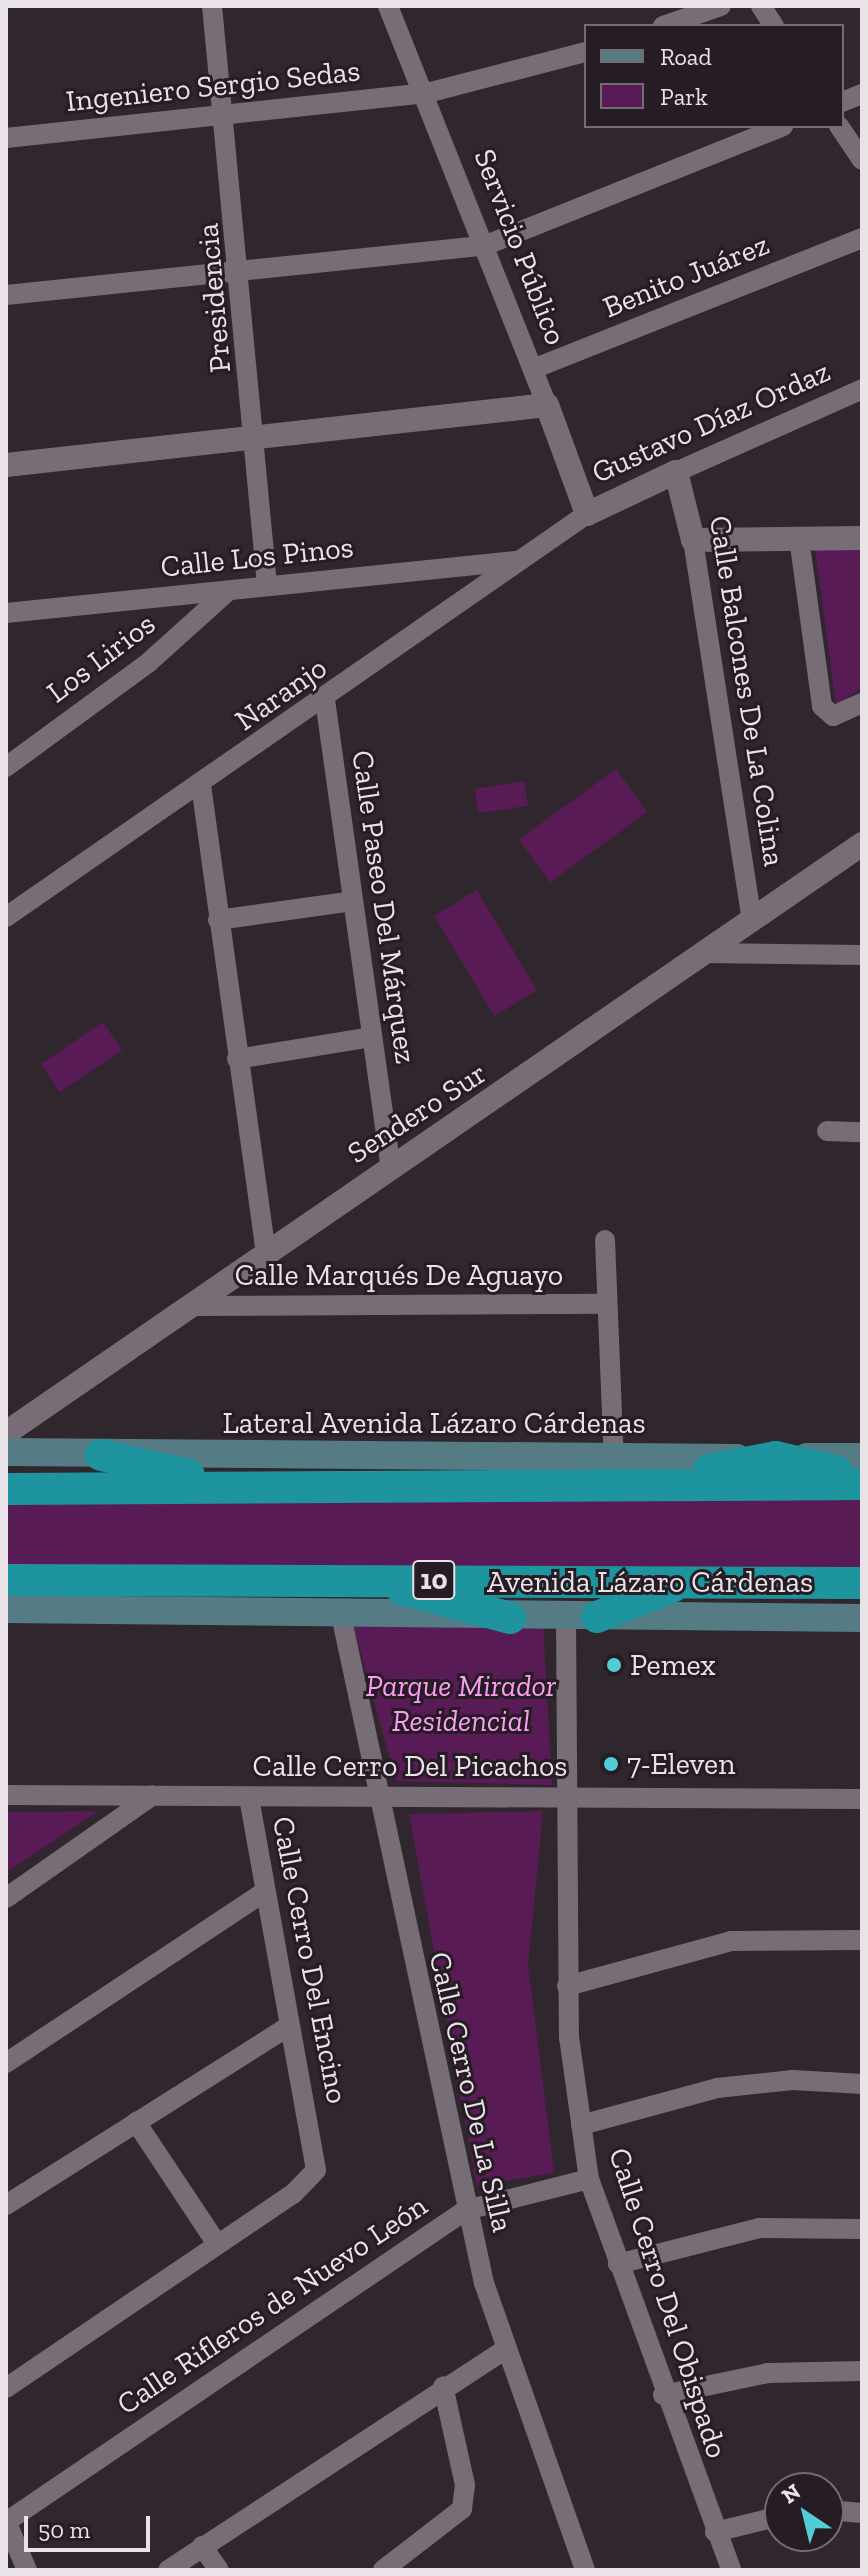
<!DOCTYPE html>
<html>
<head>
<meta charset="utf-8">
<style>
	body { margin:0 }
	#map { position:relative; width:868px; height:2576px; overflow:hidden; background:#2f262e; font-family:"Zilla Slab",serif }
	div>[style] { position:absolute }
	.green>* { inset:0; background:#591b55; transform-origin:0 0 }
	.minor>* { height:20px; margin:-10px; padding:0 10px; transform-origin:10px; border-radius:10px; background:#776d76 }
	.tertiary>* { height:24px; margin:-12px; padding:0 12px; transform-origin:12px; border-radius:12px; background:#776d76 }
	.secondary>* { height:28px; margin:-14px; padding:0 14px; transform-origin:14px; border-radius:14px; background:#557c85 }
	.trunk>* { height:32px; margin:-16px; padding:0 16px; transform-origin:16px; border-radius:16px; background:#1e949e }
	.dots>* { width:22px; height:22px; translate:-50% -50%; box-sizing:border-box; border:4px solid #251c24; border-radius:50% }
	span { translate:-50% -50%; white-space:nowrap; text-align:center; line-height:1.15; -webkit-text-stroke:6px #251c24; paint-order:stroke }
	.shield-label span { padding:2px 6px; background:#251c24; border:2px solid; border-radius:6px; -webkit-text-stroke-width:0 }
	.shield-label { font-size:28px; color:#e9e3e8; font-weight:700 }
	.street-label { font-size:30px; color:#e9e3e8 }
	.poi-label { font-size:30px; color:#e9e3e8 }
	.left { translate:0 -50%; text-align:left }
	.park-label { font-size:30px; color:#fc9cf2; font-style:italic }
	.frame { position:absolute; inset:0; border:8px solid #e9e3e8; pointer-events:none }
	.legend { position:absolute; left:584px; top:24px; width:260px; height:104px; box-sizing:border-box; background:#251c24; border:2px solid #736c72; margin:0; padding:10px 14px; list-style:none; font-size:24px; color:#e9e3e8 }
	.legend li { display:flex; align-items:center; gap:16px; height:40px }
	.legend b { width:40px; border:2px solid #736c72 }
	.north { position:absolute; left:764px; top:2472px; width:80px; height:80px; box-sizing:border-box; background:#251c24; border:2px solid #736c72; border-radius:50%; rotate:325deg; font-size:22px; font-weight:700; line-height:32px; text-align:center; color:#e9e3e8 }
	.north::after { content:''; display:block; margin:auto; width:28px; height:36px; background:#52ccd5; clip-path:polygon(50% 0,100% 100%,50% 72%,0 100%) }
	.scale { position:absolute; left:24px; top:2516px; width:126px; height:36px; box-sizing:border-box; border:4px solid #e9e3e8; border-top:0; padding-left:10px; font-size:24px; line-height:28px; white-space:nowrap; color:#e9e3e8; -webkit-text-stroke:6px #251c24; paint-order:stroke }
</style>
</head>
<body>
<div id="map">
	<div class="green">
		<i style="clip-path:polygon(815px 550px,862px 550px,862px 688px,836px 705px)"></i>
		<i style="left:616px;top:769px;width:53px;height:120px;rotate:54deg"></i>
		<i style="left:524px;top:781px;width:25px;height:50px;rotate:81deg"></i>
		<i style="left:477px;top:890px;width:117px;height:50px;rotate:59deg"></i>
		<i style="left:103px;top:1022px;width:34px;height:75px;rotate:56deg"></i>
		<i style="left:6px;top:1478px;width:856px;height:98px"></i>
		<i style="clip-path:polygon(352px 1621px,543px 1624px,552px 1785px,396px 1781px)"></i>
		<i style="clip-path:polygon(99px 1811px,6px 1873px,6px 1812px)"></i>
		<i style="clip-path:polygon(543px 1811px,528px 1965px,554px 2173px,477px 2186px,409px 1814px)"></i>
	</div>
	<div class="minor">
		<i style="left:212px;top:6px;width:582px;rotate:84.57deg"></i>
		<i style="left:388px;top:6px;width:430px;rotate:68.3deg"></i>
		<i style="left:761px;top:6px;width:24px;rotate:57deg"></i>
		<i style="left:663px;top:26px;width:61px;rotate:-19deg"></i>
		<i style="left:842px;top:102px;width:22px;rotate:-22deg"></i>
		<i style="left:839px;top:126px;width:41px;rotate:55.9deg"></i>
		<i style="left:6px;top:138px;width:423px;rotate:-6.1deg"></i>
		<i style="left:427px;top:93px;width:164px;rotate:-14.5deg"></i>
		<i style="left:6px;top:295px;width:483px;rotate:-5.9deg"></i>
		<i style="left:486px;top:245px;width:320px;rotate:-21.8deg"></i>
		<i style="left:533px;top:369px;width:354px;rotate:-21.7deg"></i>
		<i style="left:676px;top:472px;width:204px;rotate:-24deg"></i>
		<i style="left:799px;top:538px;width:170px;rotate:82.2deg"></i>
		<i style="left:822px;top:706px;width:15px;rotate:42deg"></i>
		<i style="left:833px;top:716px;width:32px;rotate:-24deg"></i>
		<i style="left:693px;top:540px;width:386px;rotate:81.2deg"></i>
		<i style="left:6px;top:613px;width:512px;rotate:-5.83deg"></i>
		<i style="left:325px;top:700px;width:474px;rotate:82deg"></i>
		<i style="left:6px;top:767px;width:176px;rotate:-36.2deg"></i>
		<i style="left:148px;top:663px;width:108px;rotate:-42deg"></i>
		<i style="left:201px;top:785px;width:472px;rotate:82.1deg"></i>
		<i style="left:6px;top:917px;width:707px;rotate:-34.75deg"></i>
		<i style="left:218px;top:920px;width:136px;rotate:-8deg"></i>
		<i style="left:705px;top:953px;width:157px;rotate:0.7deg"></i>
		<i style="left:237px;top:1059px;width:136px;rotate:-9.3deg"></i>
		<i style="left:827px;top:1131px;width:35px;rotate:2deg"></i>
		<i style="left:605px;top:1240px;width:220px;rotate:87.7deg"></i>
		<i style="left:192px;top:1306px;width:415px;rotate:-0.3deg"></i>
		<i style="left:341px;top:1615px;width:683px;rotate:77.92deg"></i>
		<i style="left:484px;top:2283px;width:304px;rotate:70.6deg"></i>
		<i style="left:566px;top:1617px;width:420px;rotate:89.6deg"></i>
		<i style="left:569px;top:2037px;width:143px;rotate:82deg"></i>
		<i style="left:589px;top:2179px;width:416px;rotate:70deg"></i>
		<i style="left:6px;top:1795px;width:856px;rotate:0.27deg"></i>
		<i style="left:6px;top:1898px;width:179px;rotate:-35deg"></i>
		<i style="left:567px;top:1986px;width:170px;rotate:-15.3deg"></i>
		<i style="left:731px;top:1941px;width:131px;rotate:-0.4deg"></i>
		<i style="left:6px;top:2063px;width:310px;rotate:-33.5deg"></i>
		<i style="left:136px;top:2122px;width:146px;rotate:56.4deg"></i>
		<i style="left:581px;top:2125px;width:141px;rotate:-15.2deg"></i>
		<i style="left:717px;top:2088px;width:76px;rotate:-6deg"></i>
		<i style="left:793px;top:2080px;width:69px;rotate:3.3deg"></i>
		<i style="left:6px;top:2205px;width:333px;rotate:-32.3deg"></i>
		<i style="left:618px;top:2264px;width:146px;rotate:-14.3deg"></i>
		<i style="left:759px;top:2228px;width:103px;rotate:0.6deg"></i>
		<i style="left:6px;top:2388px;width:346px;rotate:-34.1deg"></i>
		<i style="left:293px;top:2194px;width:33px;rotate:-46deg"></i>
		<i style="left:316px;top:2170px;width:379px;rotate:-100.2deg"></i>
		<i style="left:663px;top:2395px;width:107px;rotate:-11.8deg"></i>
		<i style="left:768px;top:2373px;width:94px;rotate:-1.2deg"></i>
		<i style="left:828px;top:2510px;width:34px;rotate:5deg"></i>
		<i style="left:6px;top:2521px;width:53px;rotate:66.8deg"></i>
		<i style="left:6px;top:2522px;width:556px;rotate:-34.15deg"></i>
		<i style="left:466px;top:2210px;width:127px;rotate:-14.1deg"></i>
		<i style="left:715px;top:2532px;width:67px;rotate:-13.8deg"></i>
		<i style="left:202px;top:2546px;width:29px;rotate:55deg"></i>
		<i style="left:168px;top:2570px;width:404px;rotate:-33.2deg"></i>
		<i style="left:383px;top:2570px;width:100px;rotate:-37.7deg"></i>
		<i style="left:462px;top:2509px;width:24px;rotate:-83deg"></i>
		<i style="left:465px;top:2485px;width:101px;rotate:-102.5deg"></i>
	</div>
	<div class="tertiary">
		<i style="left:6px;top:465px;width:544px;rotate:-6.33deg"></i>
		<i style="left:547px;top:405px;width:116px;rotate:69.8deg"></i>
		<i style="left:587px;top:514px;width:98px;rotate:-25.3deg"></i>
		<i style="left:676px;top:472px;width:70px;rotate:76deg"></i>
		<i style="left:693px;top:540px;width:169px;rotate:-0.7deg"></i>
		<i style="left:6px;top:1433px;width:1039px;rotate:-34.53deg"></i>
	</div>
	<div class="secondary">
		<i style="left:6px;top:1452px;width:731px;rotate:0.47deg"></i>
		<i style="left:807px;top:1457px;width:55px"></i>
		<i style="left:6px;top:1609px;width:856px;rotate:0.6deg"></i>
	</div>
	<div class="trunk">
		<i style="left:101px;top:1455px;width:90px;rotate:12.8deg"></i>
		<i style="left:709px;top:1470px;width:68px;rotate:-11deg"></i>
		<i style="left:776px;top:1457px;width:62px;rotate:13.1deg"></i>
		<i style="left:6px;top:1489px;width:856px;rotate:-0.33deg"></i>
		<i style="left:6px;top:1580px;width:856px;rotate:0.2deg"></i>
		<i style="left:402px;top:1589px;width:112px;rotate:15deg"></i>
		<i style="left:597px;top:1617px;width:81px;rotate:-21.8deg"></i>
	</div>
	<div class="dots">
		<i style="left:614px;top:1665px;background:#52ccd5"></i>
		<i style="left:611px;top:1764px;background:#52ccd5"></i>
	</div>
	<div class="shield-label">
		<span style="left:434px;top:1580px">10</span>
	</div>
	<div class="street-label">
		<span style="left:213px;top:86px;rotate:-6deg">Ingeniero Sergio Sedas</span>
		<span style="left:520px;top:247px;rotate:69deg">Servicio Público</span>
		<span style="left:686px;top:276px;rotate:-22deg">Benito Juárez</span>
		<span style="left:214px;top:298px;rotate:-95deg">Presidencia</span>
		<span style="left:711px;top:422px;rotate:-24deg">Gustavo Díaz Ordaz</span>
		<span style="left:257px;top:557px;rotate:-6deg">Calle Los Pinos</span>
		<span style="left:101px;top:658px;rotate:-37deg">Los Lirios</span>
		<span style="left:747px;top:691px;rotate:81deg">Calle Balcones De La Colina</span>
		<span style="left:281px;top:694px;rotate:-35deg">Naranjo</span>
		<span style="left:384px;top:907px;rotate:82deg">Calle Paseo Del Márquez</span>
		<span style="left:417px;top:1113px;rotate:-33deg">Sendero Sur</span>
		<span style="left:399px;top:1275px">Calle Marqués De Aguayo</span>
		<span style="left:434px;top:1423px">Lateral Avenida Lázaro Cárdenas</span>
		<span style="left:650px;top:1582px">Avenida Lázaro Cárdenas</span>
		<span style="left:410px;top:1766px">Calle Cerro Del Picachos</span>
		<span style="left:310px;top:1960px;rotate:79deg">Calle Cerro Del Encino</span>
		<span style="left:471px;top:2092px;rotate:77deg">Calle Cerro De La Silla</span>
		<span style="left:668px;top:2303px;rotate:72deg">Calle Cerro Del Obispado</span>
		<span style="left:272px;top:2305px;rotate:-34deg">Calle Rifleros de Nuevo León</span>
	</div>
	<div class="poi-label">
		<span class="left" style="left:630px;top:1665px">Pemex</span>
		<span class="left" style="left:627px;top:1764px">7-Eleven</span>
	</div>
	<div class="park-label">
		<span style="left:461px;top:1703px">Parque Mirador<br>Residencial</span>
	</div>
	<div class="frame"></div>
	<ul class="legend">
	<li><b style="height:10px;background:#557c85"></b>Road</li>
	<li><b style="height:22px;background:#591b55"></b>Park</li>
	</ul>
	<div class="north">N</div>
	<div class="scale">50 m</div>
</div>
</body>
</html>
